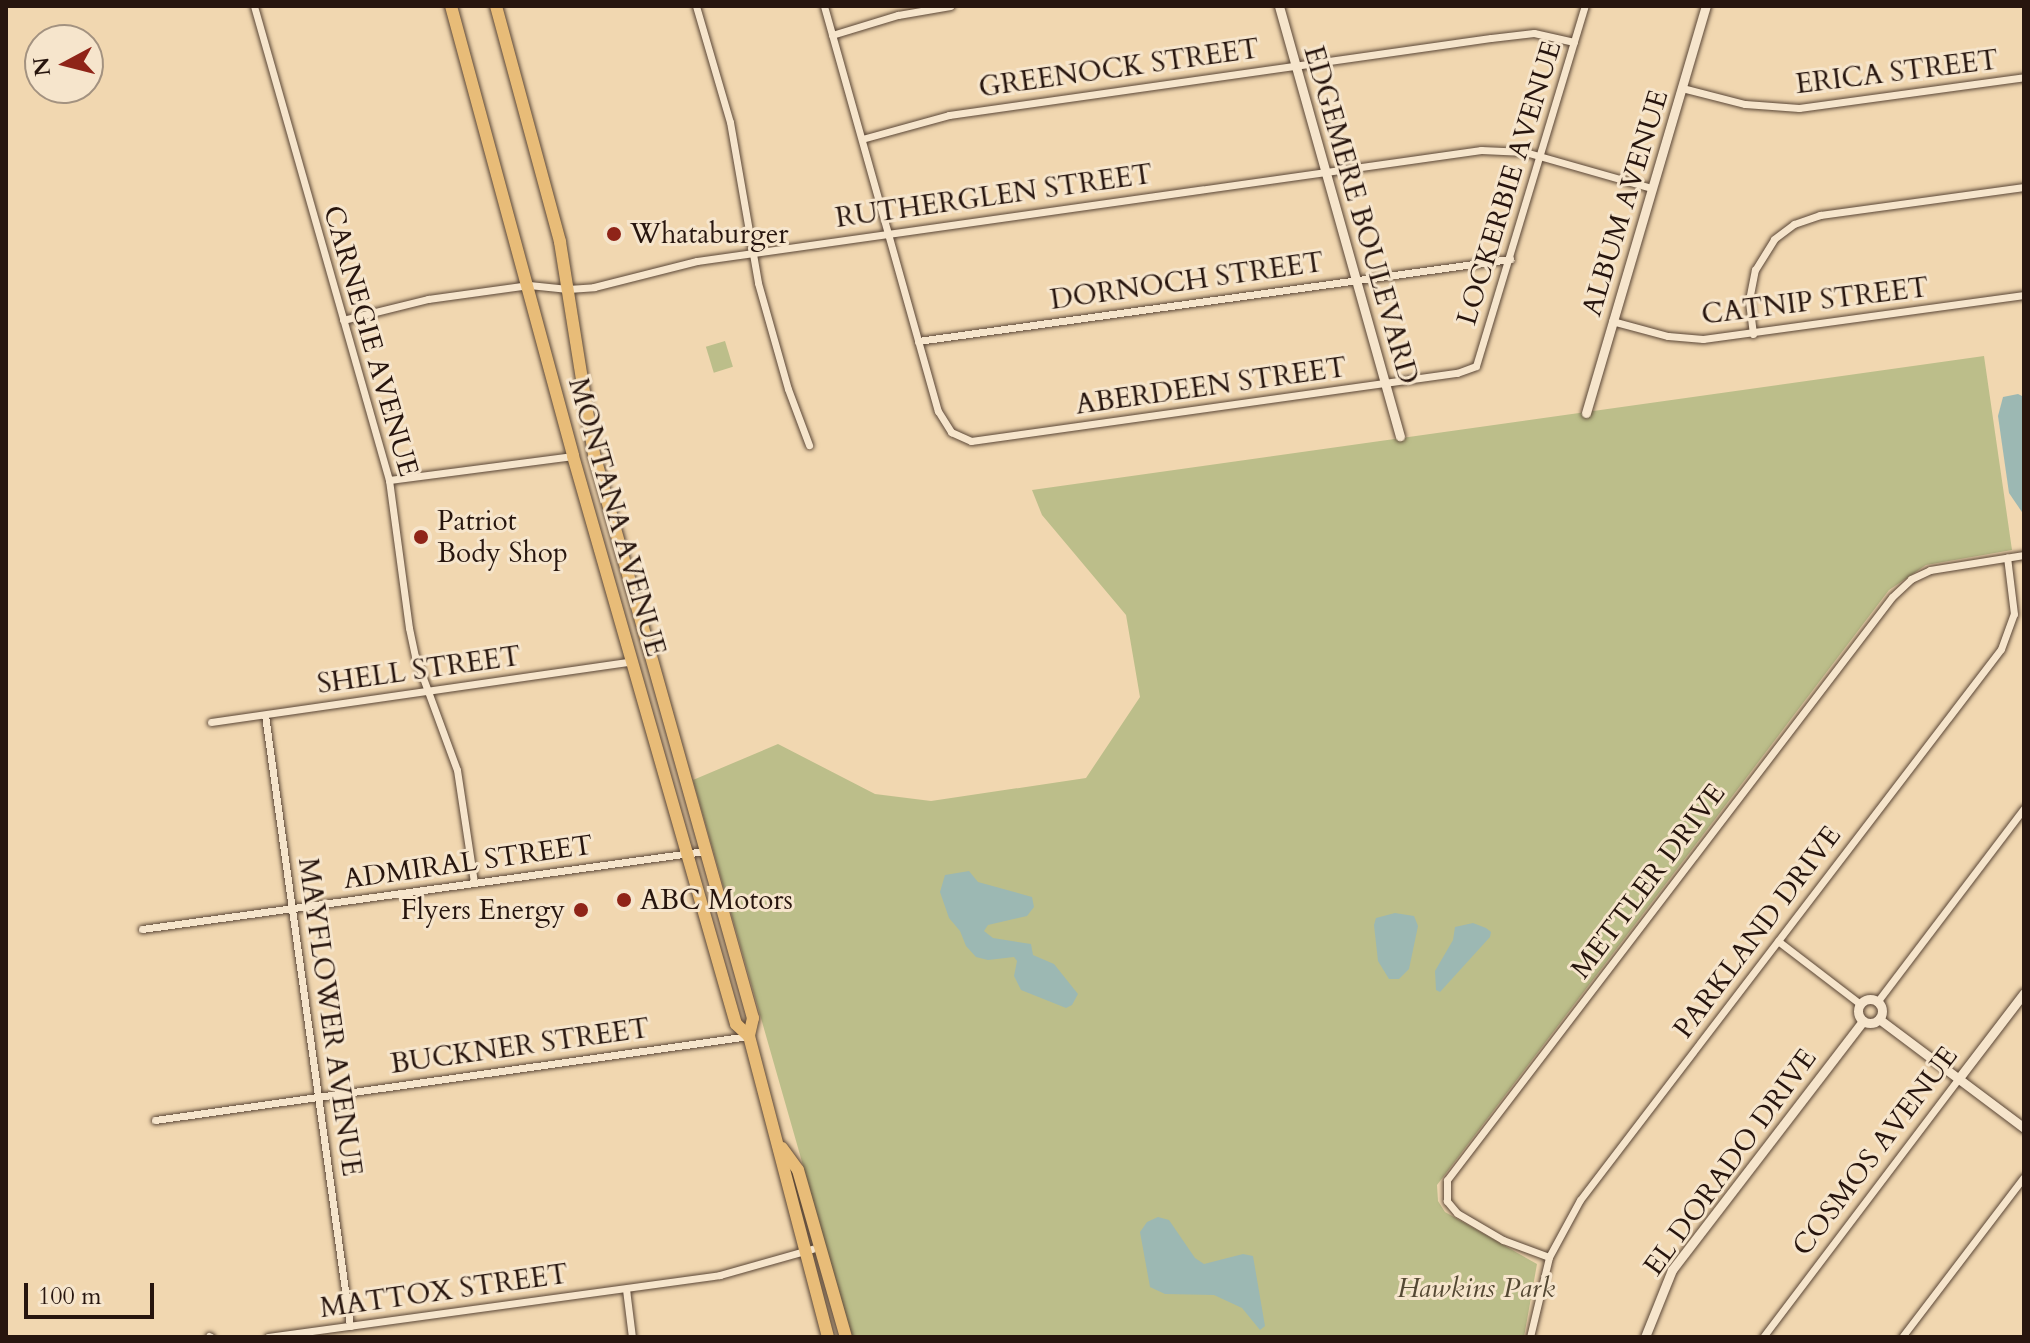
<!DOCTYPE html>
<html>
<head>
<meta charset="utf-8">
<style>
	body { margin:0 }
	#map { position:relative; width:2030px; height:1343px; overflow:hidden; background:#f1d7b0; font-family:Cardo,serif }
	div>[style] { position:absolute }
	.green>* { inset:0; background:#bcbe8a; transform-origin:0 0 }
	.water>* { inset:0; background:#9cb8b3 }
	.roads { filter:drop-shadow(0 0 2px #5a4636) drop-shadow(0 0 2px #5a4636) }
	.minor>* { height:7px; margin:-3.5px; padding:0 3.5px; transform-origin:3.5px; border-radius:3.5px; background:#f6e5cc }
	.tertiary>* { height:9px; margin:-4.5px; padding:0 4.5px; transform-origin:4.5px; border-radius:4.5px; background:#f6e5cc }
	.tertiary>.ring { margin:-4.5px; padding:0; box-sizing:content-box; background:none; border:9px solid #f6e5cc; border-radius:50% }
	.trunk>* { height:12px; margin:-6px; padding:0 6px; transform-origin:6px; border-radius:6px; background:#e8bc78 }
	.dots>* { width:22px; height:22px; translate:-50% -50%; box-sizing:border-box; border:4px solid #f6e5cc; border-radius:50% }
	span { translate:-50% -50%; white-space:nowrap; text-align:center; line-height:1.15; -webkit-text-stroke:6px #f6e5cc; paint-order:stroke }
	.street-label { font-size:28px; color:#27150e }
	.poi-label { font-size:28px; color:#27150e }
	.left { translate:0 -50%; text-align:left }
	.right { translate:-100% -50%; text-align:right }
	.park-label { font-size:28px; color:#544833; font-style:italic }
	.frame { position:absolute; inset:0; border:8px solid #27150e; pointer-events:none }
	.north { position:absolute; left:24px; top:24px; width:80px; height:80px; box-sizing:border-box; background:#f6e5cc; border:2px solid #a39280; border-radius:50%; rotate:263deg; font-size:22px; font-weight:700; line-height:32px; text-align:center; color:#27150e }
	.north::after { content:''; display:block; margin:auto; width:28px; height:36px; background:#8f2418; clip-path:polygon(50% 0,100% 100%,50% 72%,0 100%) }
	.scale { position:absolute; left:24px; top:1283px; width:130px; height:36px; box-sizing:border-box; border:4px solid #27150e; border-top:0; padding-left:10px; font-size:24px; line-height:28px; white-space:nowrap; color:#27150e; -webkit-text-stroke:6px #f6e5cc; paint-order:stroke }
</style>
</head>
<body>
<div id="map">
	<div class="green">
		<i style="left:725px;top:341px;width:27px;height:20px;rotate:73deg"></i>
		<i style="clip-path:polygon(1984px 356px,2012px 550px,1926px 565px,1889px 590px,1437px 1185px,1438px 1201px,1445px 1212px,1537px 1264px,1524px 1337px,852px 1337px,693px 780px,778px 744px,875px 794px,931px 801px,1086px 778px,1140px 697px,1126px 615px,1042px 515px,1032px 490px)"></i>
	</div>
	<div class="water">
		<i style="clip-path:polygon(2018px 394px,2024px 397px,2024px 515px,2009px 493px,1998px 416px,2003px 397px)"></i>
		<i style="clip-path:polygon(969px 871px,978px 882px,1032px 897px,1034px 907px,1027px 916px,988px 925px,984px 931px,993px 938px,1031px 944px,1033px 955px,1054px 964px,1078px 994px,1072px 1005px,1066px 1008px,1021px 990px,1014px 976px,1017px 961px,1014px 957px,988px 960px,976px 957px,966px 946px,960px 931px,949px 918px,940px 892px,945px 875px)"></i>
		<i style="clip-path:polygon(1395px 913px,1414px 916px,1418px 926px,1409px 969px,1399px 979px,1389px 979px,1378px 961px,1374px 925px,1376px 918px)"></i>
		<i style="clip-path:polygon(1473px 923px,1486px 928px,1491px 932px,1490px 937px,1440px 992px,1436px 990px,1435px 971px,1453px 940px,1455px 927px)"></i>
		<i style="clip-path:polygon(1158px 1217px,1169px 1220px,1195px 1258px,1204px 1264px,1243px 1254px,1253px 1256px,1265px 1326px,1260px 1330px,1242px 1308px,1214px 1295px,1165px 1294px,1150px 1287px,1140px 1232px,1147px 1222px)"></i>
	</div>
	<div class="roads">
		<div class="minor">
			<i style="left:254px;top:6px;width:493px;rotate:74.1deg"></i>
			<i style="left:389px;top:480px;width:149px;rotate:82.3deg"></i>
			<i style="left:409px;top:628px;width:29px;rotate:78deg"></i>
			<i style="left:415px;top:656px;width:121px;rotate:69.8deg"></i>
			<i style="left:457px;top:770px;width:114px;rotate:81.4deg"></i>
			<i style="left:696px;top:6px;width:121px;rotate:73.7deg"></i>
			<i style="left:730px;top:122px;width:163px;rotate:80.1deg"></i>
			<i style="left:758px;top:283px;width:110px;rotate:74.2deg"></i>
			<i style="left:788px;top:389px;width:60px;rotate:69.4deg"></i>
			<i style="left:824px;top:6px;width:421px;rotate:74.3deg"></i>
			<i style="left:938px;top:411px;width:25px;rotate:58deg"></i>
			<i style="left:951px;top:432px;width:22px;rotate:24deg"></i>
			<i style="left:971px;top:441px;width:491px;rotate:-8deg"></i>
			<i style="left:1457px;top:373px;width:20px;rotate:-20deg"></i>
			<i style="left:1476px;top:366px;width:376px;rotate:-73.2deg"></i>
			<i style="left:832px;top:35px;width:69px;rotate:-16.9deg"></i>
			<i style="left:898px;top:15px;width:53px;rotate:-9.8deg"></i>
			<i style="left:1682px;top:88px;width:65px;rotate:14.3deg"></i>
			<i style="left:1745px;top:104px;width:54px;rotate:4.2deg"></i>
			<i style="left:1799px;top:108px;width:227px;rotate:-7.8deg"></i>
			<i style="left:862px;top:139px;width:90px;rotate:-15.4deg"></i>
			<i style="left:949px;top:115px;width:547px;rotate:-8.09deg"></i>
			<i style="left:1491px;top:38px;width:43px;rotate:-6.6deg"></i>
			<i style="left:1534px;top:33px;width:41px;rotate:12.7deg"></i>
			<i style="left:343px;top:320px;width:88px;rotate:-13.9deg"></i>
			<i style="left:428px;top:299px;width:102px;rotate:-7.9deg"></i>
			<i style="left:529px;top:285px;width:39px;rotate:6deg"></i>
			<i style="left:568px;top:289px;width:26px;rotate:-4deg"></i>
			<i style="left:594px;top:287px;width:106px;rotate:-14.2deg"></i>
			<i style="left:697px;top:261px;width:792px;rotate:-8.06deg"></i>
			<i style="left:1481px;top:150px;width:44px;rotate:2.6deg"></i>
			<i style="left:1525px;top:152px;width:131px;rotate:15.9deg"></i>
			<i style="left:1612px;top:321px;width:58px;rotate:15deg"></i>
			<i style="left:1668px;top:336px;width:35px;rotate:5deg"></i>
			<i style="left:1703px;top:339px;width:324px;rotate:-7.8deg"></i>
			<i style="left:1753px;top:334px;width:34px;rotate:-97deg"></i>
			<i style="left:1749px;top:300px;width:31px;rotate:-79deg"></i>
			<i style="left:1755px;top:270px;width:36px;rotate:-58deg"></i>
			<i style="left:1774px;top:239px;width:25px;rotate:-37deg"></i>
			<i style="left:1794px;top:224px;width:28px;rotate:-19deg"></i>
			<i style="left:1820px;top:215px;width:206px;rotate:-7.8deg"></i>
			<i style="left:918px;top:341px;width:598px;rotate:-7.89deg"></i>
			<i style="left:389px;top:480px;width:186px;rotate:-7.4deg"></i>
			<i style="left:265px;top:715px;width:617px;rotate:82.08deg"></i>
			<i style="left:211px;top:722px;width:426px;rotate:-8.2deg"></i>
			<i style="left:142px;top:929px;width:568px;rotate:-7.89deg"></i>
			<i style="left:1778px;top:941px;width:103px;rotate:37.5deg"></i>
			<i style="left:1877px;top:1002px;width:243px;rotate:-52.8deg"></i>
			<i style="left:155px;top:1120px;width:600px;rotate:-8.05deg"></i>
			<i style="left:1549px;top:1257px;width:49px;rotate:-159.7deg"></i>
			<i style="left:1503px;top:1240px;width:53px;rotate:-149.6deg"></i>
			<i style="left:1457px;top:1213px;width:16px;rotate:-130deg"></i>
			<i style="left:1447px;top:1201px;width:21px;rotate:-90deg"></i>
			<i style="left:1447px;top:1180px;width:733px;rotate:-52.65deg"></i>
			<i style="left:1892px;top:597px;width:26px;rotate:-43deg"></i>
			<i style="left:1911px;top:579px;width:21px;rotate:-25deg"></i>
			<i style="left:1930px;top:570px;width:95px;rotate:-9.1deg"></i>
			<i style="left:626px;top:1289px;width:48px;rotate:82.9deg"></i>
			<i style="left:209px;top:1336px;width:2px;rotate:27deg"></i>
			<i style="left:268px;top:1337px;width:456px;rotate:-7.8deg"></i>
			<i style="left:720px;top:1275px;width:96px;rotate:-15.8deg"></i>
			<i style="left:1530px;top:1337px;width:82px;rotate:-76.6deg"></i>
			<i style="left:1549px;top:1257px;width:65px;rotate:-61.5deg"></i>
			<i style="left:1580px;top:1200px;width:693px;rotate:-52.62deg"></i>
			<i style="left:2001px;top:649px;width:37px;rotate:-70deg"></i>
			<i style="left:2014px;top:614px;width:57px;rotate:-97deg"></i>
			<i style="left:1763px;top:1337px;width:325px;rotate:-52.9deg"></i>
			<i style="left:1902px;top:1337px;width:201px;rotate:-52.7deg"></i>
		</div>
		<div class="tertiary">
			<i style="left:1279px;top:6px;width:447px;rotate:74.3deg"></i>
			<i style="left:1586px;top:413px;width:424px;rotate:-73.6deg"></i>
			<i class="ring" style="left:1858px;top:999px;width:15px;height:15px"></i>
			<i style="left:1879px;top:1019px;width:181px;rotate:36.9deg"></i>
			<i style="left:1959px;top:1078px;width:107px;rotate:-52.6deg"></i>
			<i style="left:1645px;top:1337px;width:72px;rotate:-68.1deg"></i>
			<i style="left:1672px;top:1270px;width:314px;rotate:-52.5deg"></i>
		</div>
		<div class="trunk">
			<i style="left:451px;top:6px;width:466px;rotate:74.8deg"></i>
			<i style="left:573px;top:456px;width:591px;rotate:73.99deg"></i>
			<i style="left:736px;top:1024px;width:18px;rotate:43deg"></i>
			<i style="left:496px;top:6px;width:245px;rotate:74.8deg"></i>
			<i style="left:560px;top:242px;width:215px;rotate:80.9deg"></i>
			<i style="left:594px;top:454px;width:586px;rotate:74.26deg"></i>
			<i style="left:753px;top:1018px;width:18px;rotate:103deg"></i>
			<i style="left:749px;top:1036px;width:311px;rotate:75.3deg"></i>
			<i style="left:782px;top:1148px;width:27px;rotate:54deg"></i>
			<i style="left:798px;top:1170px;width:174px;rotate:74deg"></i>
		</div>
	</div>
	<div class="dots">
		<i style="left:614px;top:234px;background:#8f2418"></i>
		<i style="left:421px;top:537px;background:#8f2418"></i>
		<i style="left:624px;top:900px;background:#8f2418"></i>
		<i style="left:581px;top:910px;background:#8f2418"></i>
	</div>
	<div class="street-label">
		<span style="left:1119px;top:68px;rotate:-8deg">GREENOCK STREET</span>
		<span style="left:1897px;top:72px;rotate:-7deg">ERICA STREET</span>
		<span style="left:1509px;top:183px;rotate:-73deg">LOCKERBIE AVENUE</span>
		<span style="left:994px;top:196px;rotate:-8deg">RUTHERGLEN STREET</span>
		<span style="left:1625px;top:203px;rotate:-73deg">ALBUM AVENUE</span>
		<span style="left:1361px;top:215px;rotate:74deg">EDGEMERE BOULEVARD</span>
		<span style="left:1187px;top:281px;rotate:-8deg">DORNOCH STREET</span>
		<span style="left:1815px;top:301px;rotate:-7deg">CATNIP STREET</span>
		<span style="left:371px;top:341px;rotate:74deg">CARNEGIE AVENUE</span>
		<span style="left:1211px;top:386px;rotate:-8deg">ABERDEEN STREET</span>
		<span style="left:617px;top:517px;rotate:74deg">MONTANA AVENUE</span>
		<span style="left:419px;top:670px;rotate:-8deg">SHELL STREET</span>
		<span style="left:468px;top:862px;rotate:-8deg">ADMIRAL STREET</span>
		<span style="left:1648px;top:881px;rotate:-53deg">METTLER DRIVE</span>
		<span style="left:1757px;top:932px;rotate:-53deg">PARKLAND DRIVE</span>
		<span style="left:330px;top:1017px;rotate:82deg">MAYFLOWER AVENUE</span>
		<span style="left:520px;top:1046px;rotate:-8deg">BUCKNER STREET</span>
		<span style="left:1875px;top:1151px;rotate:-53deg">COSMOS AVENUE</span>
		<span style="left:1730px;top:1162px;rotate:-54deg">EL DORADO DRIVE</span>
		<span style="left:444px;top:1291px;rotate:-8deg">MATTOX STREET</span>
	</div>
	<div class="poi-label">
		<span class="left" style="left:630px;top:234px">Whataburger</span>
		<span class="left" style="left:437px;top:537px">Patriot<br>Body Shop</span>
		<span class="left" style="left:640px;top:900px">ABC Motors</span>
		<span class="right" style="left:565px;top:910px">Flyers Energy</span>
	</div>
	<div class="park-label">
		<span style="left:1476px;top:1288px">Hawkins Park</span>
	</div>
	<div class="frame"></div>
	<div class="north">N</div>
	<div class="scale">100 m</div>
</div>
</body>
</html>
